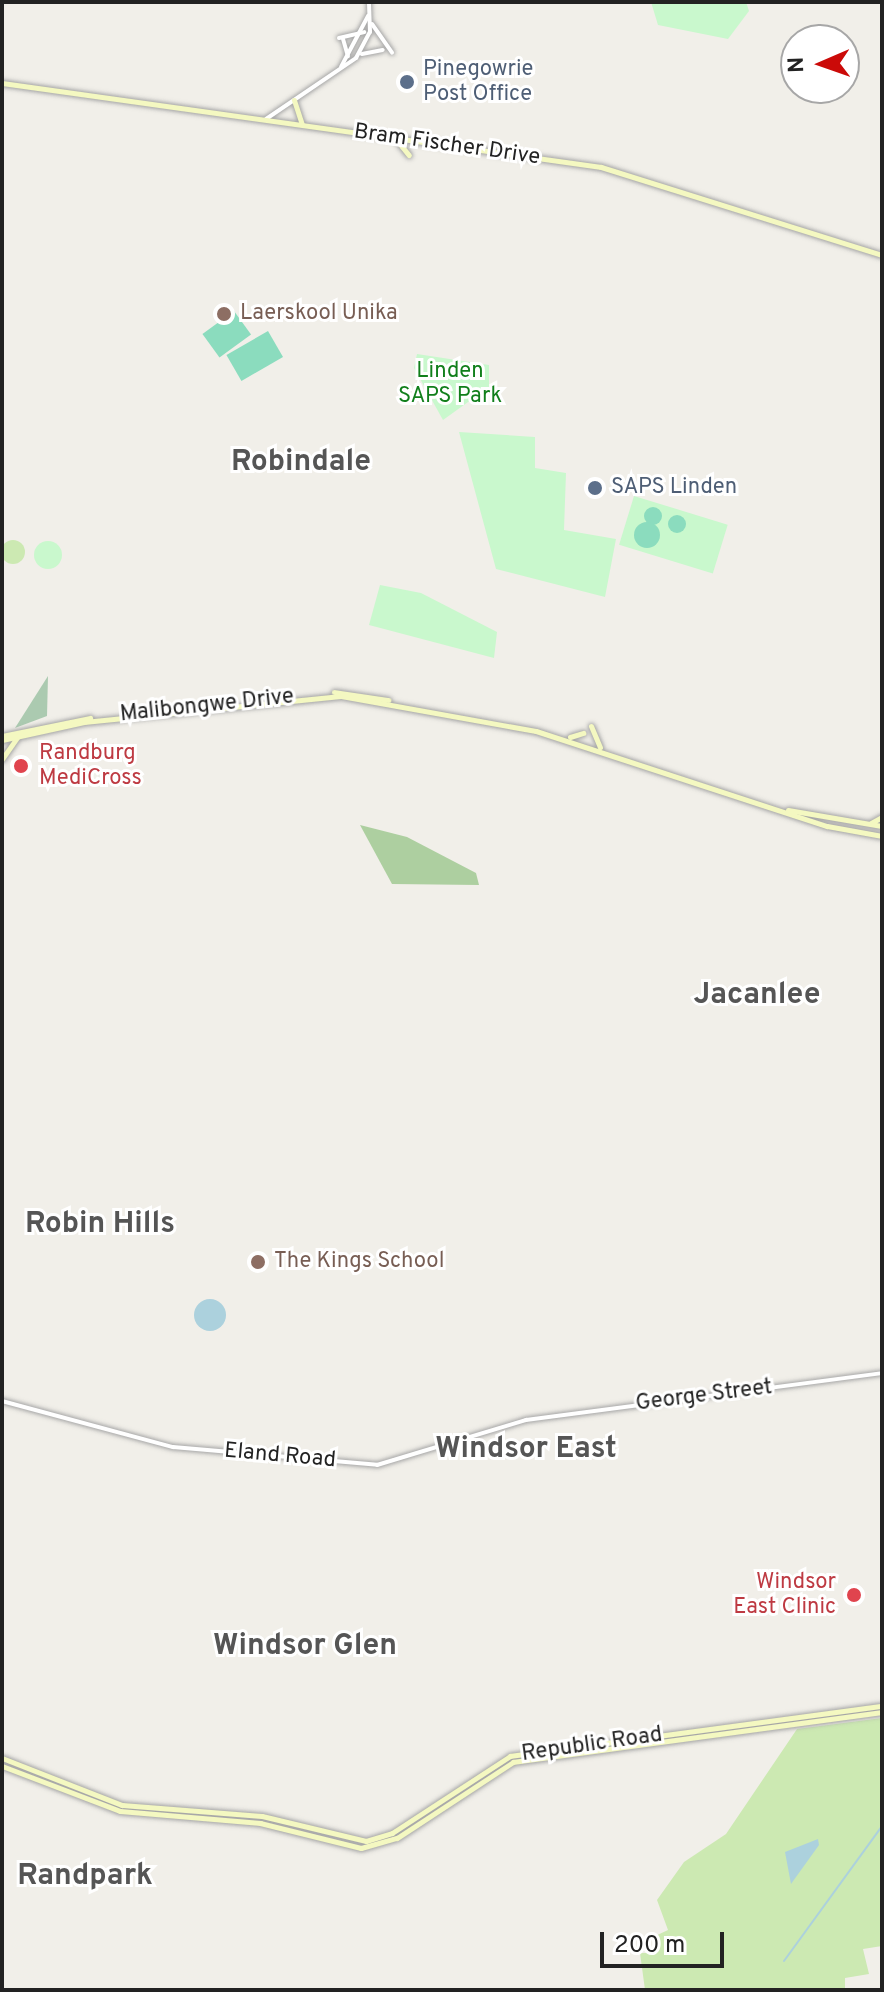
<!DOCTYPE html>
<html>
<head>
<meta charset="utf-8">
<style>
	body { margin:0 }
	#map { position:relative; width:884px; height:1992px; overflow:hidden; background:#f1efe9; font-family:Overpass,sans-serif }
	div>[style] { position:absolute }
	.grass>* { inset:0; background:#cce9b2 }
	.round { border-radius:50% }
	.forest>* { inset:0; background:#adcfa0 }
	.cemetery>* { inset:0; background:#abcab0 }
	.park>* { inset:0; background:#c9f8cd; transform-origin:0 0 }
	.pitch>* { inset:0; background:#8bdcbe; transform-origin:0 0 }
	.water>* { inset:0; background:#acd1dd }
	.stream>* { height:2px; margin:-1px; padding:0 1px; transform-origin:1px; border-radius:1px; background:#acd1dd }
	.roads { filter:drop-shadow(0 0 2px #a6a6a6) drop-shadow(0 0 2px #a6a6a6) }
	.tertiary>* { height:4px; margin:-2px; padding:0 2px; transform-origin:2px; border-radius:2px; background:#fff }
	.secondary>* { height:5px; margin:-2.5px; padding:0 2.5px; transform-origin:2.5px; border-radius:2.5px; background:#f4f8c1 }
	.dots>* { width:22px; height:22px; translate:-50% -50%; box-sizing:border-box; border:4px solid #fff; border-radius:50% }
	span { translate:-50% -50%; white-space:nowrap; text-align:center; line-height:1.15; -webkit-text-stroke:6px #fff; paint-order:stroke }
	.service-label { font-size:22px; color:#4e5e75 }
	.left { translate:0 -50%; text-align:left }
	.street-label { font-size:22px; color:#222 }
	.education-label { font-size:22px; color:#785e54 }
	.park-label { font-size:22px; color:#117f1b }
	.health-label { font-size:22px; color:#be3a42 }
	.right { translate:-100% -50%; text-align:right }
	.district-label { font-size:30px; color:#555; font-weight:700 }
	.frame { position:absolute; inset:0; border:4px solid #222; pointer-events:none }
	.north { position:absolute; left:780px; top:24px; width:80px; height:80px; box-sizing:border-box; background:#fff; border:2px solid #a7a7a7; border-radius:50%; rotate:268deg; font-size:22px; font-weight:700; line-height:32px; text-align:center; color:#222 }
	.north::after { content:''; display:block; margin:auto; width:28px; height:36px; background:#cb0a08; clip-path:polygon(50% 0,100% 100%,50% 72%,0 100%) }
	.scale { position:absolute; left:600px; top:1932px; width:124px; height:36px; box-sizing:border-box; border:4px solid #222; border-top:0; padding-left:10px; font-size:24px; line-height:28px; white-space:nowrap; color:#222; -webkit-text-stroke:6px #fff; paint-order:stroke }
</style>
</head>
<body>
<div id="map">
	<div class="grass">
		<i class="round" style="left:1px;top:540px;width:24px;height:24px"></i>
		<i style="clip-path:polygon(882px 1718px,882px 1946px,863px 1949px,869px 1974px,845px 1978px,845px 1990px,645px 1990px,640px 1953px,653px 1953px,653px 1937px,668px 1930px,657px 1900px,684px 1862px,726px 1834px,797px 1729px)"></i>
	</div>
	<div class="forest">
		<i style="clip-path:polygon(360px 825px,407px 837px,476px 873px,479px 885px,392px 884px)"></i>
	</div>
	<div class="cemetery">
		<i style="clip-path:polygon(48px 676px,47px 716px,15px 728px)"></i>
	</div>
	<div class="park">
		<i style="clip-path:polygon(651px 2px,746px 2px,749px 11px,728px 39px,658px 25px)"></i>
		<i style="clip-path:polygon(417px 354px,489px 365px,489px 387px,443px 420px,414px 368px)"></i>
		<i style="clip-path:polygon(459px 432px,535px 437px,535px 468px,566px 473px,564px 530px,616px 539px,605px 597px,496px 569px)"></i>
		<i style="left:634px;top:496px;width:98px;height:51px;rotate:17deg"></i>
		<i class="round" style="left:34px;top:541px;width:28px;height:28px"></i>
		<i style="clip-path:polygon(380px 585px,421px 593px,497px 632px,494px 658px,369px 625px)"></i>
	</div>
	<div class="pitch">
		<i style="left:234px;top:311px;width:29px;height:39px;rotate:54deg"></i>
		<i style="left:268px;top:331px;width:30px;height:48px;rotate:60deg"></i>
		<i class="round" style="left:644px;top:507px;width:18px;height:18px"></i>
		<i class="round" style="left:668px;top:515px;width:18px;height:18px"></i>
		<i class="round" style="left:634px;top:522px;width:26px;height:26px"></i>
	</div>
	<div class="water">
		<i class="round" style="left:194px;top:1299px;width:32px;height:32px"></i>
		<i style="clip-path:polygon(818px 1839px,819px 1845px,791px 1884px,785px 1852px)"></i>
	</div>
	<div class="stream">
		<i style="left:784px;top:1961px;width:167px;rotate:-54deg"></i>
	</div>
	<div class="roads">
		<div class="tertiary">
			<i style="left:372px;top:24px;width:35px;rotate:55deg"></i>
			<i style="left:339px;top:38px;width:26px;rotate:-13deg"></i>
			<i style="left:343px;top:39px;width:18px;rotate:74deg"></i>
			<i style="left:362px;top:54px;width:21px;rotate:-11deg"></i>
			<i style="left:341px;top:67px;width:58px;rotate:-62.1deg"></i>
			<i style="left:266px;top:119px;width:109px;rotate:-34.1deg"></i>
			<i style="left:356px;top:58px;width:30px;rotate:-62deg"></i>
			<i style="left:370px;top:32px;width:30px;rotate:-92deg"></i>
			<i style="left:2px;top:1401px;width:177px;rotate:15.1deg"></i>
			<i style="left:173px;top:1447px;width:205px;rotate:5deg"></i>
			<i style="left:377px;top:1465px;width:156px;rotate:-16.8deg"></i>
			<i style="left:526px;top:1420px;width:359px;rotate:-7.5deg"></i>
		</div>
		<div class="secondary">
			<i style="left:2px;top:83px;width:605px;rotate:7.98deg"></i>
			<i style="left:601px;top:167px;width:294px;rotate:17.4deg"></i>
			<i style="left:294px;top:100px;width:25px;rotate:72deg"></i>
			<i style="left:395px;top:138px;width:22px;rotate:51deg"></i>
			<i style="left:334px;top:692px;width:55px;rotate:8.4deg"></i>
			<i style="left:591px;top:726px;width:23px;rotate:67deg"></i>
			<i style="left:2px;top:736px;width:90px;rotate:-11.6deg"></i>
			<i style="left:570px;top:737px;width:14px;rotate:-17deg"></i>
			<i style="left:2px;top:740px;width:84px;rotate:-12.4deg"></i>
			<i style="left:84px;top:722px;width:258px;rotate:-5.8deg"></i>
			<i style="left:341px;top:696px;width:198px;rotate:10.2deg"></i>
			<i style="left:536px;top:731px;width:306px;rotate:18.1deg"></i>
			<i style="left:827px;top:826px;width:56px;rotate:10.3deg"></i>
			<i style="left:2px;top:759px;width:28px;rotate:-55deg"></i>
			<i style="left:788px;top:810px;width:95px;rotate:9.7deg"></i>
			<i style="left:871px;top:823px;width:13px;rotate:-29deg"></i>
			<i style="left:2px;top:1758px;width:129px;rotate:21.4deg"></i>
			<i style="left:122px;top:1805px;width:140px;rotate:4.5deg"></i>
			<i style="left:262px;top:1816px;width:107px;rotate:13.5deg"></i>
			<i style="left:366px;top:1841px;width:27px;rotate:-17deg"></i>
			<i style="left:392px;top:1833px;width:141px;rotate:-33.1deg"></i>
			<i style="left:510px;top:1756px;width:375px;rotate:-7.7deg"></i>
			<i style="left:2px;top:1766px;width:126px;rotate:20.9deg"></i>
			<i style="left:120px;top:1811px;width:141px;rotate:4.9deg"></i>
			<i style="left:260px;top:1823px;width:104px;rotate:13.9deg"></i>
			<i style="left:361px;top:1848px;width:37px;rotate:-16deg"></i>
			<i style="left:397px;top:1838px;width:139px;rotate:-33.2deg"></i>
			<i style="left:513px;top:1762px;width:372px;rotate:-7.7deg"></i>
		</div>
	</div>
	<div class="dots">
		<i style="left:407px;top:82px;background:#5c6f8a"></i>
		<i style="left:224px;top:314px;background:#8d6e63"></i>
		<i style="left:595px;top:488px;background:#5c6f8a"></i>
		<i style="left:21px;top:766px;background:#e0444e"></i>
		<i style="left:258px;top:1262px;background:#8d6e63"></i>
		<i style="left:854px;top:1595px;background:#e0444e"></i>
	</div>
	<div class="service-label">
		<span class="left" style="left:423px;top:82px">Pinegowrie<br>Post Office</span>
		<span class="left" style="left:611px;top:488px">SAPS Linden</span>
	</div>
	<div class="street-label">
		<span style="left:447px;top:145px;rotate:8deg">Bram Fischer Drive</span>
		<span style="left:207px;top:706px;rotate:-6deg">Malibongwe Drive</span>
		<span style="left:704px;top:1396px;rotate:-7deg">George Street</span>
		<span style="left:280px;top:1456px;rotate:5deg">Eland Road</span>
		<span style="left:592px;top:1745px;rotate:-8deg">Republic Road</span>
	</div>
	<div class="education-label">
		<span class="left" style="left:240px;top:314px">Laerskool Unika</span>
		<span class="left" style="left:274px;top:1262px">The Kings School</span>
	</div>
	<div class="park-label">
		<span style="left:450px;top:384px">Linden<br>SAPS Park</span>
	</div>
	<div class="health-label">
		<span class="left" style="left:39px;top:766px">Randburg<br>MediCross</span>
		<span class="right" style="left:836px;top:1595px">Windsor<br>East Clinic</span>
	</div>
	<div class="district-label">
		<span style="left:301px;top:463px">Robindale</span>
		<span style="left:757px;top:996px">Jacanlee</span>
		<span style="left:100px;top:1225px">Robin Hills</span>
		<span style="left:526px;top:1450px">Windsor East</span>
		<span style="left:305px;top:1647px">Windsor Glen</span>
		<span style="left:85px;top:1877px">Randpark</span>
	</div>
	<div class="frame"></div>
	<div class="north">N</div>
	<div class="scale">200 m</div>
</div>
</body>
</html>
